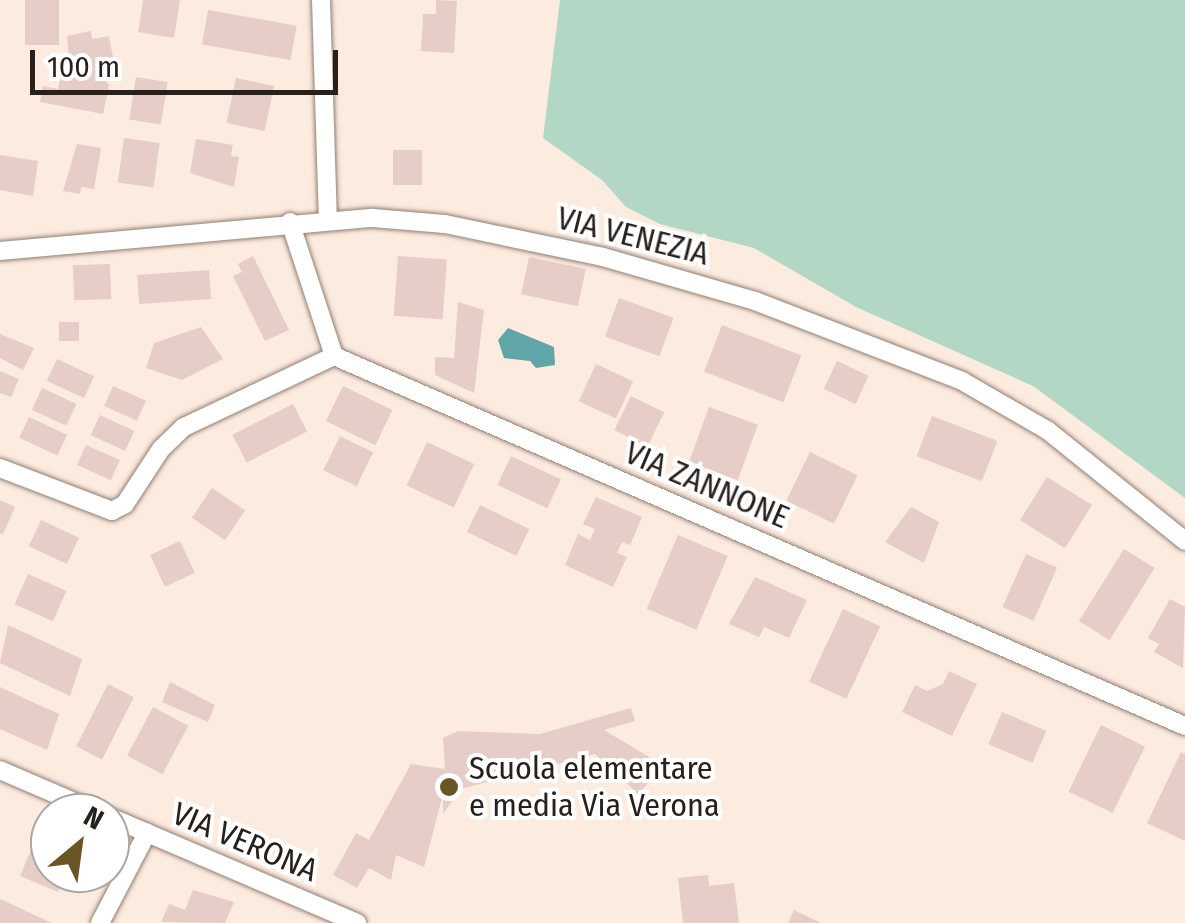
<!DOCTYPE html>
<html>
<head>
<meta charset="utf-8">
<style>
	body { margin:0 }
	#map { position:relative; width:1185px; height:923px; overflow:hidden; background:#fcebdf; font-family:"Fira Sans Condensed",sans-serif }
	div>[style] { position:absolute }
	.green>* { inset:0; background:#b2d8c5 }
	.water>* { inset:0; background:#60a5a8 }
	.building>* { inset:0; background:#e6cdc7; transform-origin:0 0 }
	.roads { filter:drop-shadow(0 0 2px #917e71) drop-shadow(0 0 2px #917e71) }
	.minor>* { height:18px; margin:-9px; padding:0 9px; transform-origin:9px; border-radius:9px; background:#fff }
	.dots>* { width:28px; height:28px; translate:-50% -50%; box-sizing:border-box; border:5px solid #fff; border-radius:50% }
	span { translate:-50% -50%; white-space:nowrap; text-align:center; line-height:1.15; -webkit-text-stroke:8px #fff; paint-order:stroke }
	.street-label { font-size:32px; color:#27201b }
	.poi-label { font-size:32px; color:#27201b }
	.left { translate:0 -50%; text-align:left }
	.north { position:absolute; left:30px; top:793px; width:100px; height:100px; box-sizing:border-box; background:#fff; border:2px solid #a9a6a4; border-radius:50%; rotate:29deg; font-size:28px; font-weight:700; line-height:40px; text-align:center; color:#27201b }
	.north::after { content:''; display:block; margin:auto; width:35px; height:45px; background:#6a5524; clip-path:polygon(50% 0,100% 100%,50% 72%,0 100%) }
	.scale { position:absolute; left:30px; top:50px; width:308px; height:45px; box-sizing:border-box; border:5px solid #27201b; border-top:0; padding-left:12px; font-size:30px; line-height:35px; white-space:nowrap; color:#27201b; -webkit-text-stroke:8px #fff; paint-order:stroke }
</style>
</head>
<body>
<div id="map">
	<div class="green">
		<i style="clip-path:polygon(560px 0,1185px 0,1185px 498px,1033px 386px,856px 307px,754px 248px,660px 224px,626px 207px,602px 180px,543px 138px)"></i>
	</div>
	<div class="water">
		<i style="clip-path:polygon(508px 328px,554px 347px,555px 365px,536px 368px,530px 361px,504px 358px,498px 340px)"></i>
	</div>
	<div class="building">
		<i style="left:25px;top:0;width:34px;height:45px"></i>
		<i style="clip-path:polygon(143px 0,180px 0,174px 38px,138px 32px)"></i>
		<i style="clip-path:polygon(436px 0,457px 1px,454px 53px,421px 51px,423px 14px,436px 14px)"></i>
		<i style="left:208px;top:10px;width:90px;height:35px;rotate:10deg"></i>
		<i style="clip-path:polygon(91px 31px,92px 39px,109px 36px,116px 74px,102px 77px,109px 85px,103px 114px,40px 102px,43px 86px,58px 89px,60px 79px,71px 81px,67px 36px)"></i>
		<i style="left:136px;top:77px;width:32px;height:43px;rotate:9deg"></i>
		<i style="left:236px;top:78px;width:39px;height:46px;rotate:12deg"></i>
		<i style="left:124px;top:138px;width:36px;height:45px;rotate:8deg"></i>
		<i style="clip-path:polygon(196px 139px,233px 145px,231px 156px,239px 157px,234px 187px,190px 173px)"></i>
		<i style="clip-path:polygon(77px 144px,101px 148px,94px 189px,81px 187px,80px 194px,63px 191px)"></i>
		<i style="left:393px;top:150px;width:29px;height:35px"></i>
		<i style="clip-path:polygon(0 155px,38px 161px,33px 196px,0 190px)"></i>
		<i style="clip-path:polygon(253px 256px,289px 330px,265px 341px,233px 276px,242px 272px,238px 264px)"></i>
		<i style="left:398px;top:256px;width:49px;height:60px;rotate:4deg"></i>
		<i style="left:529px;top:257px;width:58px;height:38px;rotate:12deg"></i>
		<i style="left:110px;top:264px;width:35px;height:37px;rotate:88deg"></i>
		<i style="left:209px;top:270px;width:29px;height:72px;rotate:86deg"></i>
		<i style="left:619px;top:298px;width:58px;height:41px;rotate:20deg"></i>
		<i style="clip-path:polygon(458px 302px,484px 310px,474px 393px,435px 375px,435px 357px,454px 358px)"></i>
		<i style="left:59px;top:322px;width:20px;height:19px"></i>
		<i style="left:722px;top:325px;width:85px;height:50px;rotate:21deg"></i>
		<i style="clip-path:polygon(201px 327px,223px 359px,182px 380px,146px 368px,154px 343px)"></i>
		<i style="clip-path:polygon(0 334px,34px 348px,23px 370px,0 358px)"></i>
		<i style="left:57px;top:359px;width:41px;height:24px;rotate:25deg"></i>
		<i style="left:837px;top:361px;width:35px;height:31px;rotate:25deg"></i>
		<i style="left:596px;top:364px;width:41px;height:41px;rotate:25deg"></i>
		<i style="clip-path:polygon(0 371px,19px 379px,11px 397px,0 393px)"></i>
		<i style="left:113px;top:386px;width:36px;height:22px;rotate:24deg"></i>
		<i style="left:343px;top:386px;width:55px;height:39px;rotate:26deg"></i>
		<i style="left:42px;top:388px;width:38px;height:24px;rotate:25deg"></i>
		<i style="left:631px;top:396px;width:37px;height:38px;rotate:26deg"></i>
		<i style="left:293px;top:404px;width:31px;height:68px;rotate:63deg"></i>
		<i style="left:709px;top:407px;width:52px;height:59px;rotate:20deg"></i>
		<i style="left:100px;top:415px;width:38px;height:22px;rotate:25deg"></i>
		<i style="left:932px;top:416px;width:70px;height:43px;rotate:21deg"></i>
		<i style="left:29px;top:417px;width:42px;height:23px;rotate:25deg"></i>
		<i style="left:340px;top:436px;width:37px;height:38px;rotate:26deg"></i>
		<i style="left:427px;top:442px;width:52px;height:48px;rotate:25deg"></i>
		<i style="left:86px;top:445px;width:37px;height:22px;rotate:24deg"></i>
		<i style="left:810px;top:452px;width:53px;height:54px;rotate:26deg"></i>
		<i style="left:511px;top:456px;width:55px;height:32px;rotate:25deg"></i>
		<i style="left:1047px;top:477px;width:53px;height:51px;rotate:32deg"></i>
		<i style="left:212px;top:488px;width:40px;height:36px;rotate:34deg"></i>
		<i style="clip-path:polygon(596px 497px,642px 517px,630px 545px,622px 542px,617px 553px,627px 557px,613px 587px,565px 565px,578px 534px,590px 540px,595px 529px,583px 524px)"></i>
		<i style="clip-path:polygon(0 500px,15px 507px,3px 534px,0 533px)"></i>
		<i style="left:480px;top:505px;width:55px;height:30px;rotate:26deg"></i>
		<i style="clip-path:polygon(911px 507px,939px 522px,924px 563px,885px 542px)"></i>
		<i style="left:41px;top:520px;width:42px;height:29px;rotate:25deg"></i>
		<i style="left:678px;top:535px;width:54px;height:80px;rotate:23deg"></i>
		<i style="left:180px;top:541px;width:35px;height:33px;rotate:65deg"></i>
		<i style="left:1124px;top:549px;width:36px;height:85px;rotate:32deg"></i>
		<i style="left:1026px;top:554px;width:34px;height:58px;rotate:24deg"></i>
		<i style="left:28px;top:574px;width:42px;height:33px;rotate:24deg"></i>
		<i style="clip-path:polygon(755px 577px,807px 600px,789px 638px,764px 627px,759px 637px,729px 624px)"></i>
		<i style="clip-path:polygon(1170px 599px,1185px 607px,1183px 668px,1154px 652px,1159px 644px,1148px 638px)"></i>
		<i style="left:843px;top:609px;width:41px;height:80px;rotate:25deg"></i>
		<i style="clip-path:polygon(8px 625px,82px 659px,70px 696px,0 663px)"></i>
		<i style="clip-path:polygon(949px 671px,977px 684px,952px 736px,902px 712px,915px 685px,927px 691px,943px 684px)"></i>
		<i style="clip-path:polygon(170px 682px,215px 705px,208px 722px,162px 702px)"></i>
		<i style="left:108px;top:684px;width:29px;height:70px;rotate:27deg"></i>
		<i style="clip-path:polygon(0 687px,59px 714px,47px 750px,0 729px)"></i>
		<i style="left:153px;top:707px;width:40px;height:55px;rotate:28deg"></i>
		<i style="clip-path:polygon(631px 708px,635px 721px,604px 730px,664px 766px,638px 794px,595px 754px,461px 789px,443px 814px,443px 794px,424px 867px,396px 855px,391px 880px,369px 868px,357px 888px,333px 875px,356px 833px,369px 840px,411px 764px,445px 769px,443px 738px,458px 731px,540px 734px)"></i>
		<i style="left:1002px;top:712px;width:48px;height:35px;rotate:23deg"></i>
		<i style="left:1101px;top:725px;width:49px;height:74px;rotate:26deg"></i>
		<i style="clip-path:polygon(1181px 752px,1185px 754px,1185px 841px,1147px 823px)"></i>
		<i style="clip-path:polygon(36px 838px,50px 844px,50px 873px,67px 873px,58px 892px,20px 876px)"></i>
		<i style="clip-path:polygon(708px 875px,709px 886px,734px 883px,739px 923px,683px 923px,678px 878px)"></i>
		<i style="clip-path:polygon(193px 890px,234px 902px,225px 923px,161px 922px,169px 904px,185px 910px)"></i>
		<i style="clip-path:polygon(0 899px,52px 923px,0 923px)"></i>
		<i style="clip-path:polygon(794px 910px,821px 923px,788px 923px)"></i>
	</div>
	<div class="roads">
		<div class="minor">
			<i style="left:321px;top:0;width:220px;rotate:88.2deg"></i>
			<i style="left:290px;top:222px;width:141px;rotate:71.8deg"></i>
			<i style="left:334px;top:356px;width:928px;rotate:23.5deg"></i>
			<i style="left:0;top:251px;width:374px;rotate:-5.1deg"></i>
			<i style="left:373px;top:218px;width:72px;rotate:4.8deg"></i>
			<i style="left:445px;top:224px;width:161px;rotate:11.8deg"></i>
			<i style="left:603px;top:257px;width:158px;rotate:16.1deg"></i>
			<i style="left:755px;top:301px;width:222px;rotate:21.1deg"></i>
			<i style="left:962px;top:381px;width:98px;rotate:30deg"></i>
			<i style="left:1047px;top:430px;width:177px;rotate:38.8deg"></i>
			<i style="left:0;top:468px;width:120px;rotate:21deg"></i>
			<i style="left:112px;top:511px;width:15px;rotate:-28deg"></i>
			<i style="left:125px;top:504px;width:66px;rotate:-56.8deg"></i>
			<i style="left:161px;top:449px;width:32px;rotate:-44deg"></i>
			<i style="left:184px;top:427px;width:166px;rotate:-25.3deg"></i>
			<i style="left:0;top:770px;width:109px;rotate:23.3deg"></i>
			<i style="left:110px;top:817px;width:269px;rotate:23.2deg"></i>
			<i style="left:100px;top:923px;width:102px;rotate:-62.4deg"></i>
		</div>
	</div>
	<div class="dots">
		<i style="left:449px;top:787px;background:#6a5524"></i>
	</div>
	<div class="street-label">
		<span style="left:633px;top:236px;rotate:14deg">VIA VENEZIA</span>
		<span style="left:707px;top:485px;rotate:23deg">VIA ZANNONE</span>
		<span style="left:245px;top:842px;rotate:23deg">VIA VERONA</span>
	</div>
	<div class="poi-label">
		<span class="left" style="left:469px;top:787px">Scuola elementare<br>e media Via Verona</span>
	</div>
	<div class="north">N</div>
	<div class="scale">100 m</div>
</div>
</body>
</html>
